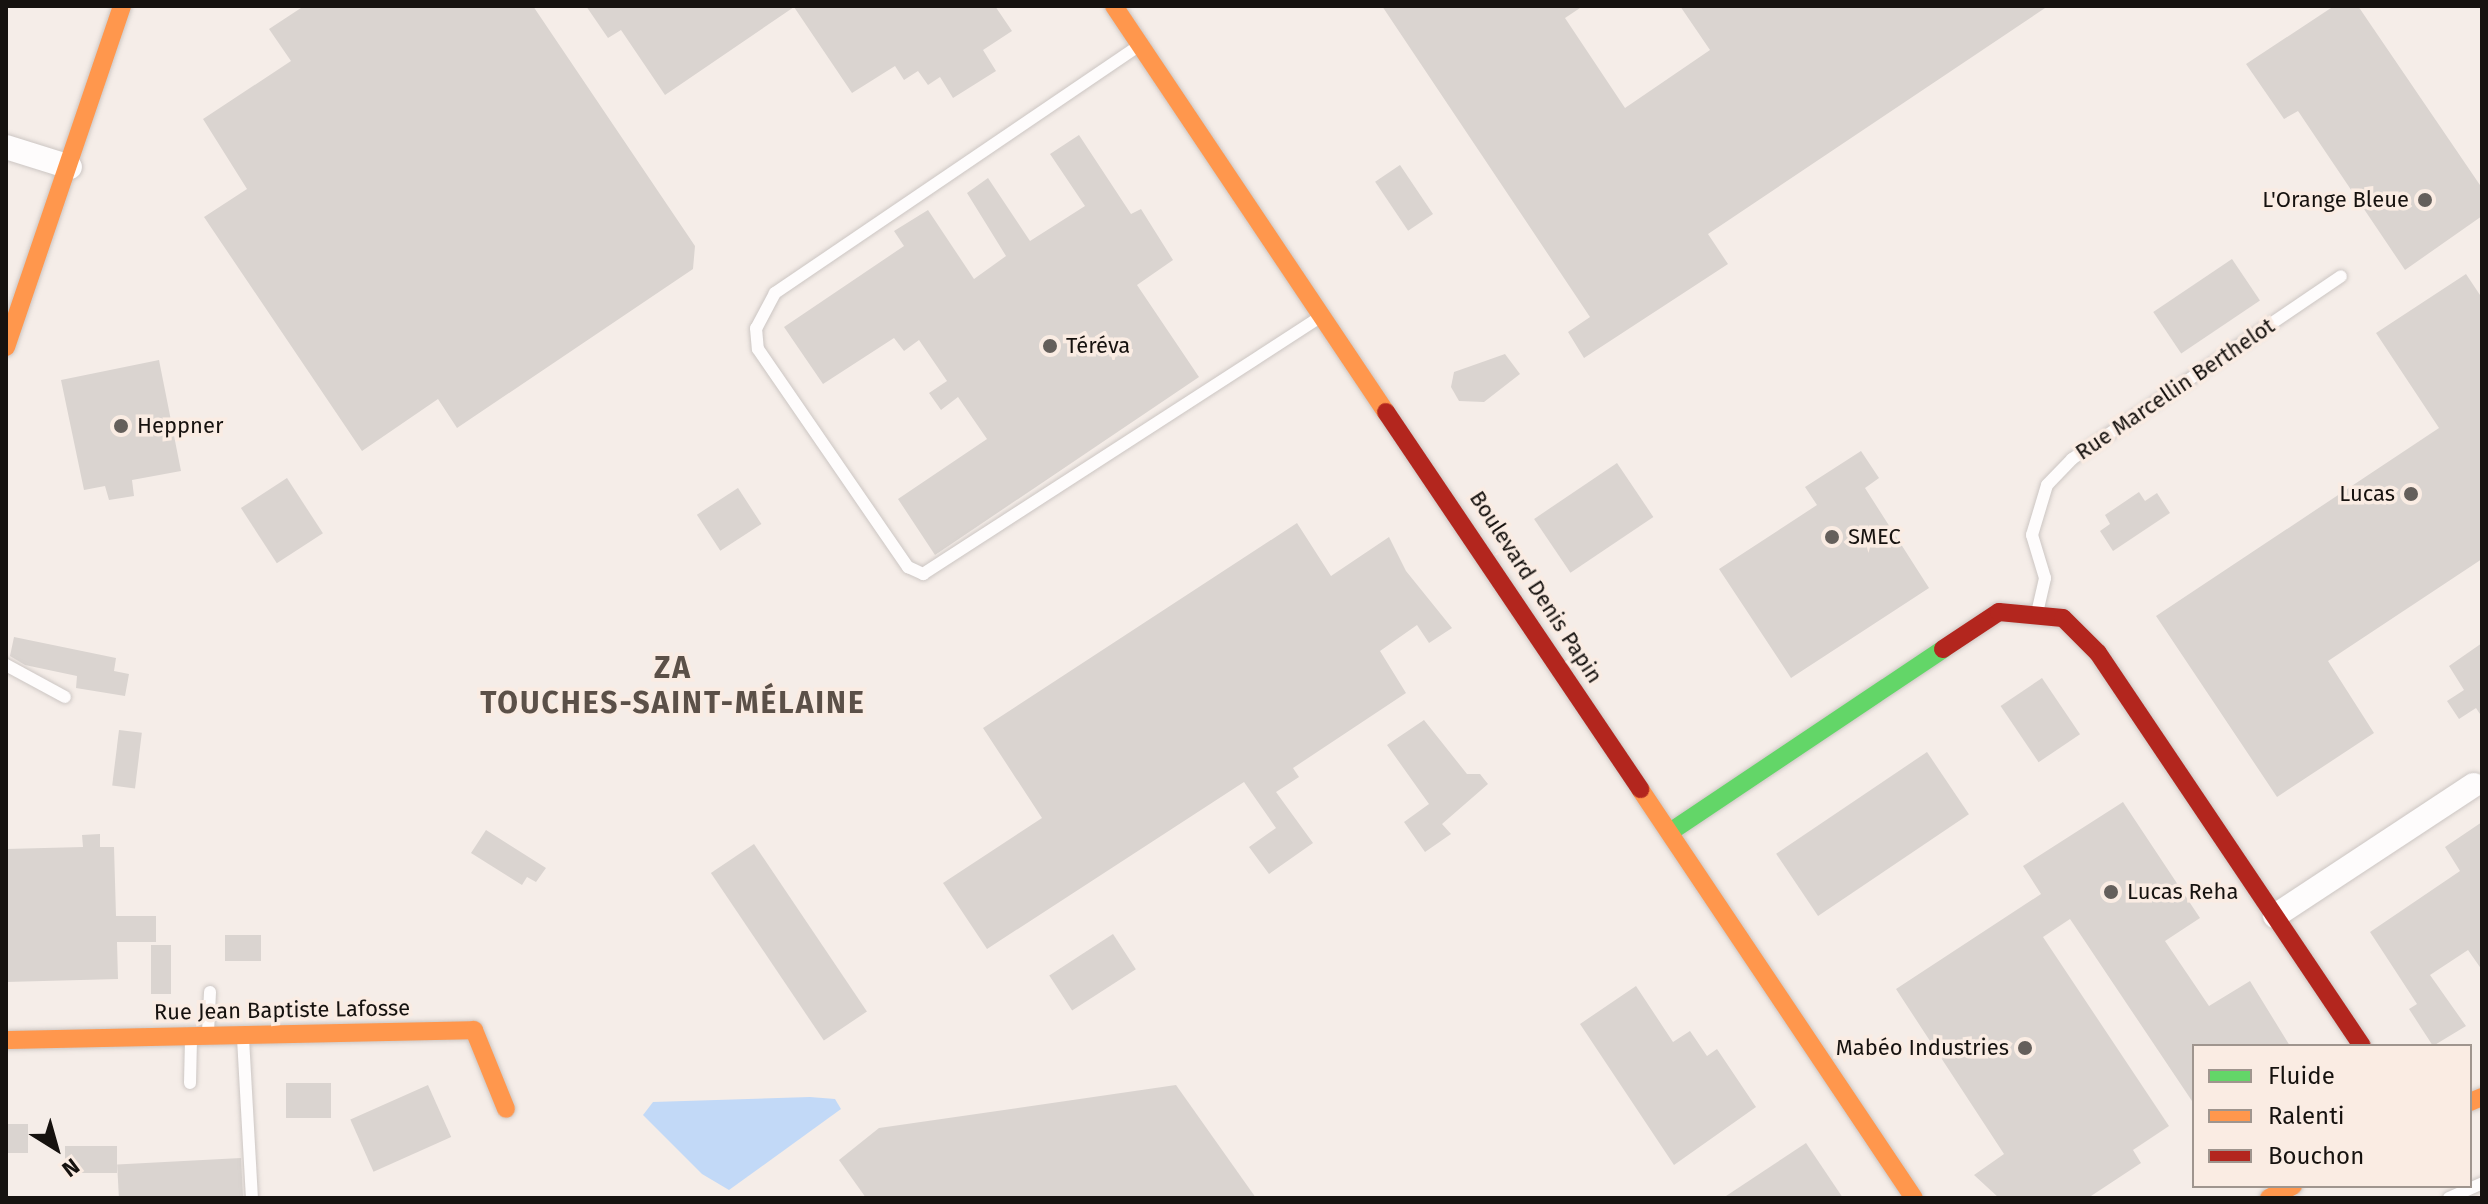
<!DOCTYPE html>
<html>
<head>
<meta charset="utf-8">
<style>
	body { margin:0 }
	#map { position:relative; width:2488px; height:1204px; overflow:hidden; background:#f5ede8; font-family:"Fira Sans",sans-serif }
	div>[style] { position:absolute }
	.water>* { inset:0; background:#c2d9f7 }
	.building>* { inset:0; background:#dad4d0; transform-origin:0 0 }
	.roads { filter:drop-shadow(0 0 2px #ccc6c3) drop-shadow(0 0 2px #ccc6c3) }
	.lane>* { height:12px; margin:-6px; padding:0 6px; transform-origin:6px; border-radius:6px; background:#fefcfc }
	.street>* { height:24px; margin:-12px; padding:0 12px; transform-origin:12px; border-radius:12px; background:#fefcfc }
	.fast>* { height:18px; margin:-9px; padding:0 9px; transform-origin:9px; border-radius:9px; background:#63d668 }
	.slow>* { height:18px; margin:-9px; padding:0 9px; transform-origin:9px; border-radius:9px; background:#ff974d }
	.jam>* { height:18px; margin:-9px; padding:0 9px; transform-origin:9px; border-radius:9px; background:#b3261e }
	.dots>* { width:22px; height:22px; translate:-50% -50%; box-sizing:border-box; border:4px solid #faece3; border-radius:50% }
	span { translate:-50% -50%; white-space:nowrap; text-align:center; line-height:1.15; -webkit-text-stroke:7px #faece3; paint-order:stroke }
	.poi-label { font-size:22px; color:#16120f }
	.right { translate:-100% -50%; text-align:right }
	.left { translate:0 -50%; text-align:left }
	.street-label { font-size:22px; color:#16120f }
	.district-label { font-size:30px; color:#5b5048; font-weight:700; letter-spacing:2px }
	.frame { position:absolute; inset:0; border:8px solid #16120f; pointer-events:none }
	.legend { position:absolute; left:2192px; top:1044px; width:280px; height:144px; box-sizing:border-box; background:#faece3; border:2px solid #9f958e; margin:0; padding:10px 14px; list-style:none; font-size:24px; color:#16120f }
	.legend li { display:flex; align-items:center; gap:16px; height:40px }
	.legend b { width:40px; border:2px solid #9f958e }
	.north { position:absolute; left:16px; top:1108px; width:80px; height:80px; -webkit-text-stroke:6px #faece3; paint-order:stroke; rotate:143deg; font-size:22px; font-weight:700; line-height:32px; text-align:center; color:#16120f }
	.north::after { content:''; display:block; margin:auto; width:28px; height:36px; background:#16120f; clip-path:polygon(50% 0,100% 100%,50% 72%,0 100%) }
</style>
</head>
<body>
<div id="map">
	<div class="water">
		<i style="clip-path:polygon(810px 1097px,835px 1099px,841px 1109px,729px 1190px,702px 1174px,643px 1115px,653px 1102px)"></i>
	</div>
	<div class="building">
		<i style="clip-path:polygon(304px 6px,533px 6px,695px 246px,693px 269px,457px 428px,438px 399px,362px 451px,204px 217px,247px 189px,203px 119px,291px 61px,269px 29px)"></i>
		<i style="clip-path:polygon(586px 6px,995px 6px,1012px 31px,983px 50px,996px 71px,953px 98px,940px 77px,928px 85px,918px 71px,904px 80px,895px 66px,852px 93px,794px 7px,665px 95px,621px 30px,608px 38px)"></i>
		<i style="clip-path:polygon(1382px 6px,1583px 6px,1565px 18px,1625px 108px,1710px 50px,1680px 6px,2048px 6px,1708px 234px,1728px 264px,1584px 358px,1568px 332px,1590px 317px)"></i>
		<i style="clip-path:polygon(2334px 6px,2358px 6px,2482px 188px,2482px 216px,2405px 270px,2298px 111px,2284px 119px,2246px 64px)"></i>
		<i style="clip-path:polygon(1079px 135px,1131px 214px,1141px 209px,1173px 260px,1137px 285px,1199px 377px,935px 555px,898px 499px,987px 439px,958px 397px,941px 410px,929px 393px,947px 381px,919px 340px,904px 351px,894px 338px,823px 384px,784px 327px,904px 246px,894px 231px,928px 210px,974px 279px,1006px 256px,967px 193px,988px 178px,1030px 241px,1085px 206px,1050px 154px)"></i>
		<i style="left:1400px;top:165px;width:59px;height:30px;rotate:56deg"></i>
		<i style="left:2232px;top:259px;width:50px;height:95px;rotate:56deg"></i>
		<i style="clip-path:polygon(2466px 274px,2482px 298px,2482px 559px,2328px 661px,2374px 733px,2277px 797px,2156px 616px,2439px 428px,2376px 333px)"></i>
		<i style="clip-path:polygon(1505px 354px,1520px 374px,1484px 402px,1459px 401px,1451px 387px,1454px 372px)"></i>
		<i style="clip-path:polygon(159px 360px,181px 471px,132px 480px,134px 496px,109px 500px,105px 486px,84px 490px,61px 380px)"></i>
		<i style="clip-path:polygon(1861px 451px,1879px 478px,1865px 488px,1929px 588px,1791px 678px,1719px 569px,1817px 505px,1805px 487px)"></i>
		<i style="left:1617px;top:463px;width:65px;height:100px;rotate:56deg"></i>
		<i style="left:287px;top:478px;width:66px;height:55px;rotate:57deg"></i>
		<i style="left:738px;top:488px;width:43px;height:49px;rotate:57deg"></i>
		<i style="clip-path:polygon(2139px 492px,2145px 501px,2157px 493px,2170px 513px,2113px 551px,2100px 531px,2110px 524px,2105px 515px)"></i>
		<i style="clip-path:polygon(1297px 523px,1331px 576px,1389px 537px,1406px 571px,1452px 628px,1429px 643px,1417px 625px,1380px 651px,1406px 693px,1293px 768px,1299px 777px,1276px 792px,1313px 843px,1269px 874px,1249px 847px,1276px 828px,1244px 782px,987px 949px,943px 883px,1042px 818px,983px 728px)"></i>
		<i style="clip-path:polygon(14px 637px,116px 658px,114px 671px,129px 674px,125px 696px,76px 688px,77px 676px,25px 665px,10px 656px)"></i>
		<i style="clip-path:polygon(2482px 643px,2482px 717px,2476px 708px,2459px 719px,2447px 701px,2464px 690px,2449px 666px)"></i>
		<i style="left:2042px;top:678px;width:68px;height:50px;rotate:56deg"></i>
		<i style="clip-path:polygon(1424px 720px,1467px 774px,1480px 774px,1488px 784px,1442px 824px,1451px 834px,1425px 852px,1404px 822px,1429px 804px,1387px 745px)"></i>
		<i style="left:119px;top:730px;width:23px;height:56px;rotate:7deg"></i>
		<i style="left:1927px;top:752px;width:75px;height:182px;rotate:56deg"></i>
		<i style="clip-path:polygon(2123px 802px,2200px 918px,2165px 941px,2209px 1006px,2250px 981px,2290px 1046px,2194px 1046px,2194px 1104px,2070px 919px,2043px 937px,2169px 1126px,2133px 1150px,2141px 1163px,2088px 1198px,1999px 1198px,1974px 1175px,2004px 1154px,1896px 989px,2041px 894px,2023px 866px)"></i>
		<i style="clip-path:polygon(2482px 822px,2482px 970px,2468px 950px,2430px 975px,2466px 1026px,2433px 1046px,2409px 1009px,2417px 1004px,2370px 932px,2460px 871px,2445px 847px)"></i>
		<i style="clip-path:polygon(486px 830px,546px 868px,536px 882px,527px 877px,522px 885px,471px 853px)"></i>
		<i style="clip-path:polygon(100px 834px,100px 847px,114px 847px,116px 916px,156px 916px,156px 942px,117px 942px,118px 979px,6px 982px,6px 849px,83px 847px,82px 835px)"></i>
		<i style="left:754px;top:844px;width:202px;height:52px;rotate:56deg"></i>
		<i style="left:1113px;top:934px;width:42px;height:76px;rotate:57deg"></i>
		<i style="left:261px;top:935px;width:26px;height:36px;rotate:90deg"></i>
		<i style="left:151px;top:945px;width:20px;height:49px"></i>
		<i style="clip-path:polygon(1636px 986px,1673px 1042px,1690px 1031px,1707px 1056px,1717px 1049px,1756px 1107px,1674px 1165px,1580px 1024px)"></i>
		<i style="left:286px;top:1083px;width:45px;height:35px"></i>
		<i style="left:428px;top:1085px;width:57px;height:85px;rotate:66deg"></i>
		<i style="clip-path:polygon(1176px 1085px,1256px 1198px,866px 1198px,839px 1160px,879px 1128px)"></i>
		<i style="left:6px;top:1124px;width:22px;height:29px"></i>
		<i style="clip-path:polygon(1806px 1143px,1843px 1198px,1723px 1198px)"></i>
		<i style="left:65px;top:1146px;width:52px;height:27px"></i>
		<i style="left:241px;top:1158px;width:40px;height:124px;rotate:87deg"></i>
	</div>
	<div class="roads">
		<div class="lane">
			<i style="left:1137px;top:47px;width:438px;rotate:145.8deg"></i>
			<i style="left:775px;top:293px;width:40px;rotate:118deg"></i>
			<i style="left:756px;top:328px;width:21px;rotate:85deg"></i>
			<i style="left:758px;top:349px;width:265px;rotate:55.5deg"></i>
			<i style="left:908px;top:567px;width:17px;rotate:25deg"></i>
			<i style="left:923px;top:574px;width:473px;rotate:-32.9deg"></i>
			<i style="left:2037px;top:613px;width:36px;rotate:-77deg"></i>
			<i style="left:2045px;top:578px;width:45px;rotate:-106.8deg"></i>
			<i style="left:2032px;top:535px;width:52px;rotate:-73.3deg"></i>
			<i style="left:2047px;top:485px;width:36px;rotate:-46deg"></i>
			<i style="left:2072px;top:459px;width:325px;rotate:-34.2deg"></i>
			<i style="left:6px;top:665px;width:67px;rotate:28.5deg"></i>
			<i style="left:208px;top:1032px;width:40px;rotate:-87.1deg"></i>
			<i style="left:243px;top:1038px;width:160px;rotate:86.8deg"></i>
			<i style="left:190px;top:1083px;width:44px;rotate:-88.7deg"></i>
			<i style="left:2449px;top:1198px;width:36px;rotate:-24deg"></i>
		</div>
		<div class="street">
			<i style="left:6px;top:147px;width:67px;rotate:17.4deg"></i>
			<i style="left:2275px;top:916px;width:238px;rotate:-33.4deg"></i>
		</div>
		<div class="fast">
			<i style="left:1670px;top:832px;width:329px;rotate:-33.8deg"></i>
		</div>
		<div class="slow">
			<i style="left:1114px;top:6px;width:489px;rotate:56.2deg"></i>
			<i style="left:6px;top:347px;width:360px;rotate:-71.2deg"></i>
			<i style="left:1640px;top:789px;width:492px;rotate:56.2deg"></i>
			<i style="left:6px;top:1040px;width:468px;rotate:-1.2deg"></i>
			<i style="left:474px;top:1030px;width:85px;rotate:67.9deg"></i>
			<i style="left:2470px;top:1102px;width:13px;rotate:-23deg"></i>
			<i style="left:2269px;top:1198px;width:27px;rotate:-27deg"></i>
		</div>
		<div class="jam">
			<i style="left:1386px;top:412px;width:455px;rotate:56deg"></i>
			<i style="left:1943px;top:649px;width:67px;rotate:-33.5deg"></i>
			<i style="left:1999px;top:612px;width:64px;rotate:5.4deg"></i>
			<i style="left:2063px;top:618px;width:49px;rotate:45deg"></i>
			<i style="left:2098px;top:653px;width:473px;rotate:56.1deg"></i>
		</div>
	</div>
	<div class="dots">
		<i style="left:2425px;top:200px;background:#645f5b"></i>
		<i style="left:1050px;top:346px;background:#645f5b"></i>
		<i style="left:121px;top:426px;background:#645f5b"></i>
		<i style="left:2411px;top:494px;background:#645f5b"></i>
		<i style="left:1832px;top:537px;background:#645f5b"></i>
		<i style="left:2111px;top:892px;background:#645f5b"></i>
		<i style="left:2025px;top:1048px;background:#645f5b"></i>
	</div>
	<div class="poi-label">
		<span class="right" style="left:2409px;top:200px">L'Orange Bleue</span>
		<span class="left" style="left:1066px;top:346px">Téréva</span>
		<span class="left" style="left:137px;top:426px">Heppner</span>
		<span class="right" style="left:2395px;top:494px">Lucas</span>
		<span class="left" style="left:1848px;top:537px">SMEC</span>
		<span class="left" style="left:2127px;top:892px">Lucas Reha</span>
		<span class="right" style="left:2009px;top:1048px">Mabéo Industries</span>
	</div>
	<div class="street-label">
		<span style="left:2175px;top:389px;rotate:-34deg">Rue Marcellin Berthelot</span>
		<span style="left:1536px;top:587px;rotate:57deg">Boulevard Denis Papin</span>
		<span style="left:282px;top:1010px;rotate:-1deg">Rue Jean Baptiste Lafosse</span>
	</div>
	<div class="district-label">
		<span style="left:673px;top:685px">ZA<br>TOUCHES-SAINT-MÉLAINE</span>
	</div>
	<div class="frame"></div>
	<ul class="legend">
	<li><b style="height:10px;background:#63d668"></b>Fluide</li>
	<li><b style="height:10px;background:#ff974d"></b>Ralenti</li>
	<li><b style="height:10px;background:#b3261e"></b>Bouchon</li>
	</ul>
	<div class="north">N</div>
</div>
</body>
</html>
